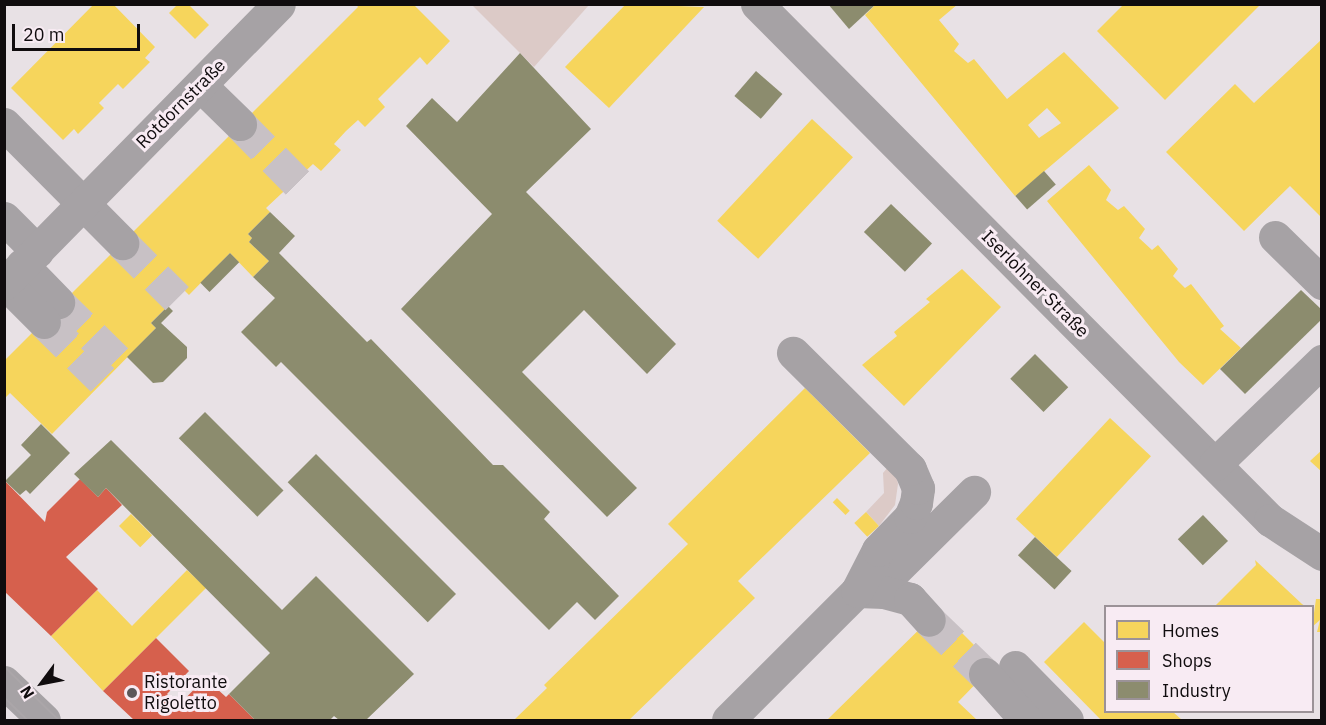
<!DOCTYPE html>
<html>
<head>
<meta charset="utf-8">
<style>
	body { margin:0 }
	#map { position:relative; width:1326px; height:725px; overflow:hidden; background:#e8e1e5; font-family:"IBM Plex Sans",sans-serif }
	div>[style] { position:absolute }
	.green>* { inset:0; background:#dccac7 }
	.homes>* { inset:0; background:#f6d55c; transform-origin:0 0 }
	.shops>* { inset:0; background:#d6604d }
	.industry>* { inset:0; background:#8c8c6e; transform-origin:0 0 }
	.minor-tunnel>* { height:33px; margin-top:-16.5px; transform-origin:0; background:repeating-linear-gradient(90deg,#c8c1c5 0 33px,transparent 0 49px) }
	.minor>* { height:33px; margin:-16.5px; padding:0 16.5px; transform-origin:16.5px; border-radius:16.5px; background:#a6a2a5 }
	.tram>* { height:1.5px; margin:-0.75px; padding:0 0.75px; transform-origin:0.75px; border-radius:0.75px; background:#aba6a9 }
	.dots>* { width:16px; height:16px; translate:-50% -50%; box-sizing:border-box; border:3px solid #f8ebf3; border-radius:50% }
	span { translate:-50% -50%; white-space:nowrap; text-align:center; line-height:1.15; -webkit-text-stroke:6px #f8ebf3; paint-order:stroke }
	.street-label { font-size:18px; color:#100c0e }
	.poi-label { font-size:18px; color:#100c0e }
	.left { translate:0 -50%; text-align:left }
	.frame { position:absolute; inset:0; border:6px solid #100c0e; pointer-events:none }
	.legend { position:absolute; left:1104px; top:605px; width:210px; height:108px; box-sizing:border-box; background:#f8ebf3; border:2px solid #9b9297; margin:0; padding:8px 10px; list-style:none; font-size:18px; color:#100c0e }
	.legend li { display:flex; align-items:center; gap:12px; height:30px }
	.legend b { width:30px; border:2px solid #9b9297 }
	.north { position:absolute; left:12px; top:653px; width:60px; height:60px; -webkit-text-stroke:4px #f8ebf3; paint-order:stroke; rotate:238deg; font-size:16px; font-weight:700; line-height:24px; text-align:center; color:#100c0e }
	.north::after { content:''; display:block; margin:auto; width:21px; height:27px; background:#100c0e; clip-path:polygon(50% 0,100% 100%,50% 72%,0 100%) }
	.scale { position:absolute; left:12px; top:24px; width:128px; height:27px; box-sizing:border-box; border:3px solid #100c0e; border-top:0; padding-left:8px; font-size:18px; line-height:21px; white-space:nowrap; color:#100c0e; -webkit-text-stroke:4px #f8ebf3; paint-order:stroke }
</style>
</head>
<body>
<div id="map">
	<div class="green">
		<i style="clip-path:polygon(472px 5px,589px 5px,534px 67px)"></i>
		<i style="clip-path:polygon(893px 461px,898px 484px,895px 505px,879px 526px,866px 512px,884px 493px,883px 473px)"></i>
	</div>
	<div class="homes">
		<i style="clip-path:polygon(94px 4px,113px 4px,155px 47px,145px 58px,150px 62px,123px 89px,118px 84px,99px 103px,104px 108px,78px 134px,74px 129px,63px 140px,11px 88px)"></i>
		<i style="clip-path:polygon(178px 4px,188px 4px,209px 25px,195px 39px,169px 13px)"></i>
		<i style="clip-path:polygon(356px 4px,413px 4px,450px 41px,427px 65px,420px 57px,378px 99px,385px 107px,365px 127px,358px 120px,346px 131px,334px 144px,341px 150px,321px 171px,313px 164px,266px 208px,270px 212px,248px 234px,252px 238px,249px 242px,269px 261px,253px 277px,230px 253px,189px 295px,184px 290px,151px 323px,156px 328px,52px 434px,10px 393px,4px 399px,4px 361px,358px 7px)"></i>
		<i style="clip-path:polygon(626px 4px,704px 7px,609px 108px,565px 67px)"></i>
		<i style="clip-path:polygon(evenodd,876px 4px,958px 4px,939px 20px,959px 44px,954px 51px,968px 63px,974px 59px,1007px 99px,1064px 52px,1119px 108px,1015px 196px,865px 15px,876px 4px,1047px 108px,1061px 123px,1039px 138px,1028px 125px,1047px 108px)"></i>
		<i style="clip-path:polygon(1124px 4px,1261px 4px,1165px 100px,1097px 31px)"></i>
		<i style="clip-path:polygon(1322px 39px,1322px 218px,1290px 186px,1244px 231px,1166px 152px,1235px 84px,1254px 103px)"></i>
		<i style="left:812px;top:119px;width:56px;height:139px;rotate:43deg"></i>
		<i style="clip-path:polygon(1089px 165px,1111px 190px,1106px 200px,1118px 210px,1124px 206px,1145px 229px,1139px 238px,1152px 250px,1158px 245px,1178px 269px,1173px 276px,1185px 288px,1191px 284px,1224px 326px,1220px 329px,1241px 348px,1203px 385px,1179px 362px,1047px 201px)"></i>
		<i style="clip-path:polygon(962px 269px,1001px 307px,904px 406px,862px 365px,897px 336px,894px 332px,930px 302px,926px 299px)"></i>
		<i style="clip-path:polygon(805px 388px,870px 453px,738px 581px,755px 598px,629px 720px,514px 720px,547px 688px,544px 685px,688px 544px,668px 524px)"></i>
		<i style="left:1110px;top:418px;width:56px;height:138px;rotate:43deg"></i>
		<i style="clip-path:polygon(1322px 450px,1322px 472px,1310px 461px)"></i>
		<i style="left:837px;top:498px;width:18px;height:6px;rotate:45deg"></i>
		<i style="left:866px;top:512px;width:19px;height:16px;rotate:47deg"></i>
		<i style="left:131px;top:514px;width:30px;height:17px;rotate:45deg"></i>
		<i style="clip-path:polygon(1255px 560px,1302px 604px,1305px 606px,1215px 606px,1256px 565px)"></i>
		<i style="clip-path:polygon(187px 570px,206px 588px,103px 691px,51px 636px,97px 590px,132px 626px)"></i>
		<i style="clip-path:polygon(1316px 599px,1322px 599px,1322px 632px,1317px 632px,1320px 620px,1312px 627px)"></i>
		<i style="clip-path:polygon(939px 610px,994px 665px,958px 702px,977px 720px,827px 720px)"></i>
		<i style="clip-path:polygon(1084px 622px,1106px 644px,1106px 712px,1173px 712px,1182px 720px,1101px 720px,1044px 662px)"></i>
	</div>
	<div class="shops">
		<i style="clip-path:polygon(80px 479px,98px 497px,106px 488px,122px 505px,66px 557px,98px 589px,51px 636px,4px 591px,4px 480px,45px 522px,47px 512px)"></i>
		<i style="clip-path:polygon(156px 638px,189px 671px,167px 694px,178px 706px,205px 678px,226px 697px,229px 694px,255px 720px,134px 720px,103px 691px)"></i>
	</div>
	<div class="industry">
		<i style="clip-path:polygon(828px 4px,876px 4px,849px 29px)"></i>
		<i style="clip-path:polygon(520px 53px,591px 129px,526px 192px,676px 344px,647px 374px,584px 310px,522px 372px,637px 488px,607px 517px,401px 309px,492px 214px,406px 126px,432px 98px,457px 122px)"></i>
		<i style="left:756px;top:71px;width:35px;height:33px;rotate:41deg"></i>
		<i style="left:1044px;top:171px;width:18px;height:38px;rotate:49deg"></i>
		<i style="left:891px;top:204px;width:57px;height:39px;rotate:44deg"></i>
		<i style="clip-path:polygon(270px 212px,295px 236px,279px 253px,367px 342px,371px 339px,493px 465px,503px 465px,550px 512px,544px 519px,619px 596px,595px 620px,577px 602px,549px 630px,281px 362px,276px 367px,241px 332px,275px 298px,253px 277px,269px 261px,249px 242px,252px 238px,248px 234px)"></i>
		<i style="left:230px;top:253px;width:13px;height:42px;rotate:45deg"></i>
		<i style="clip-path:polygon(1301px 290px,1322px 310px,1322px 319px,1245px 394px,1220px 369px)"></i>
		<i style="clip-path:polygon(168px 306px,173px 311px,161px 323px,187px 347px,187px 358px,163px 382px,153px 383px,127px 357px,156px 328px,151px 323px)"></i>
		<i style="left:1035px;top:354px;width:47px;height:35px;rotate:45deg"></i>
		<i style="left:205px;top:412px;width:111px;height:37px;rotate:45deg"></i>
		<i style="clip-path:polygon(41px 424px,70px 453px,30px 494px,26px 490px,20px 495px,5px 481px,31px 455px,21px 445px)"></i>
		<i style="clip-path:polygon(111px 440px,282px 610px,316px 576px,414px 674px,366px 720px,339px 720px,334px 716px,330px 720px,255px 720px,229px 694px,270px 653px,106px 488px,98px 497px,74px 474px)"></i>
		<i style="left:316px;top:454px;width:198px;height:40px;rotate:45deg"></i>
		<i style="left:1203px;top:515px;width:36px;height:35px;rotate:46deg"></i>
		<i style="left:1035px;top:537px;width:50px;height:25px;rotate:43deg"></i>
	</div>
	<div class="minor-tunnel">
		<i style="left:240px;top:124px;width:90px;rotate:45.5deg"></i>
		<i style="left:122px;top:243px;width:78px;rotate:45deg"></i>
		<i style="left:58px;top:302px;width:88px;rotate:44.5deg"></i>
		<i style="left:44px;top:322px;width:84px;rotate:44.5deg"></i>
		<i style="left:929px;top:620px;width:78px;rotate:44deg"></i>
	</div>
	<div class="minor">
		<i style="left:757px;top:4px;width:728px;rotate:45.17deg"></i>
		<i style="left:1270px;top:520px;width:62px;rotate:33.2deg"></i>
		<i style="left:200px;top:85px;width:56px;rotate:44.3deg"></i>
		<i style="left:4px;top:124px;width:168px;rotate:45.2deg"></i>
		<i style="left:4px;top:218px;width:47px;rotate:45deg"></i>
		<i style="left:1275px;top:237px;width:66px;rotate:44.4deg"></i>
		<i style="left:22px;top:265px;width:52px;rotate:45.8deg"></i>
		<i style="left:5px;top:283px;width:55px;rotate:45deg"></i>
		<i style="left:4px;top:284px;width:392px;rotate:-45.5deg"></i>
		<i style="left:1215px;top:464px;width:149px;rotate:-43.9deg"></i>
		<i style="left:857px;top:591px;width:38px;rotate:-27deg"></i>
		<i style="left:891px;top:574px;width:117px;rotate:-44.7deg"></i>
		<i style="left:857px;top:591px;width:27px;rotate:2deg"></i>
		<i style="left:884px;top:592px;width:27px;rotate:15deg"></i>
		<i style="left:910px;top:599px;width:28px;rotate:48deg"></i>
		<i style="left:1015px;top:667px;width:74px;rotate:45.5deg"></i>
		<i style="left:985px;top:674px;width:62px;rotate:48.3deg"></i>
		<i style="left:4px;top:682px;width:55px;rotate:43.5deg"></i>
		<i style="left:728px;top:720px;width:182px;rotate:-45deg"></i>
		<i style="left:857px;top:591px;width:46px;rotate:-62.9deg"></i>
		<i style="left:878px;top:550px;width:46px;rotate:-45.9deg"></i>
		<i style="left:910px;top:517px;width:15px;rotate:-67deg"></i>
		<i style="left:916px;top:503px;width:15px;rotate:-82deg"></i>
		<i style="left:918px;top:488px;width:21px;rotate:-113deg"></i>
		<i style="left:910px;top:469px;width:165px;rotate:-135.2deg"></i>
	</div>
	<div class="tram">
		<i style="left:4px;top:666px;width:77px;rotate:44.5deg"></i>
		<i style="left:4px;top:697px;width:33px;rotate:44deg"></i>
	</div>
	<div class="dots">
		<i style="left:132px;top:693px;background:#5c5759"></i>
	</div>
	<div class="street-label">
		<span style="left:181px;top:104px;rotate:-45deg">Rotdornstraße</span>
		<span style="left:1035px;top:284px;rotate:45deg">Iserlohner Straße</span>
	</div>
	<div class="poi-label">
		<span class="left" style="left:144px;top:693px">Ristorante<br>Rigoletto</span>
	</div>
	<div class="frame"></div>
	<ul class="legend">
	<li><b style="height:16px;background:#f6d55c"></b>Homes</li>
	<li><b style="height:16px;background:#d6604d"></b>Shops</li>
	<li><b style="height:16px;background:#8c8c6e"></b>Industry</li>
	</ul>
	<div class="north">N</div>
	<div class="scale">20 m</div>
</div>
</body>
</html>
